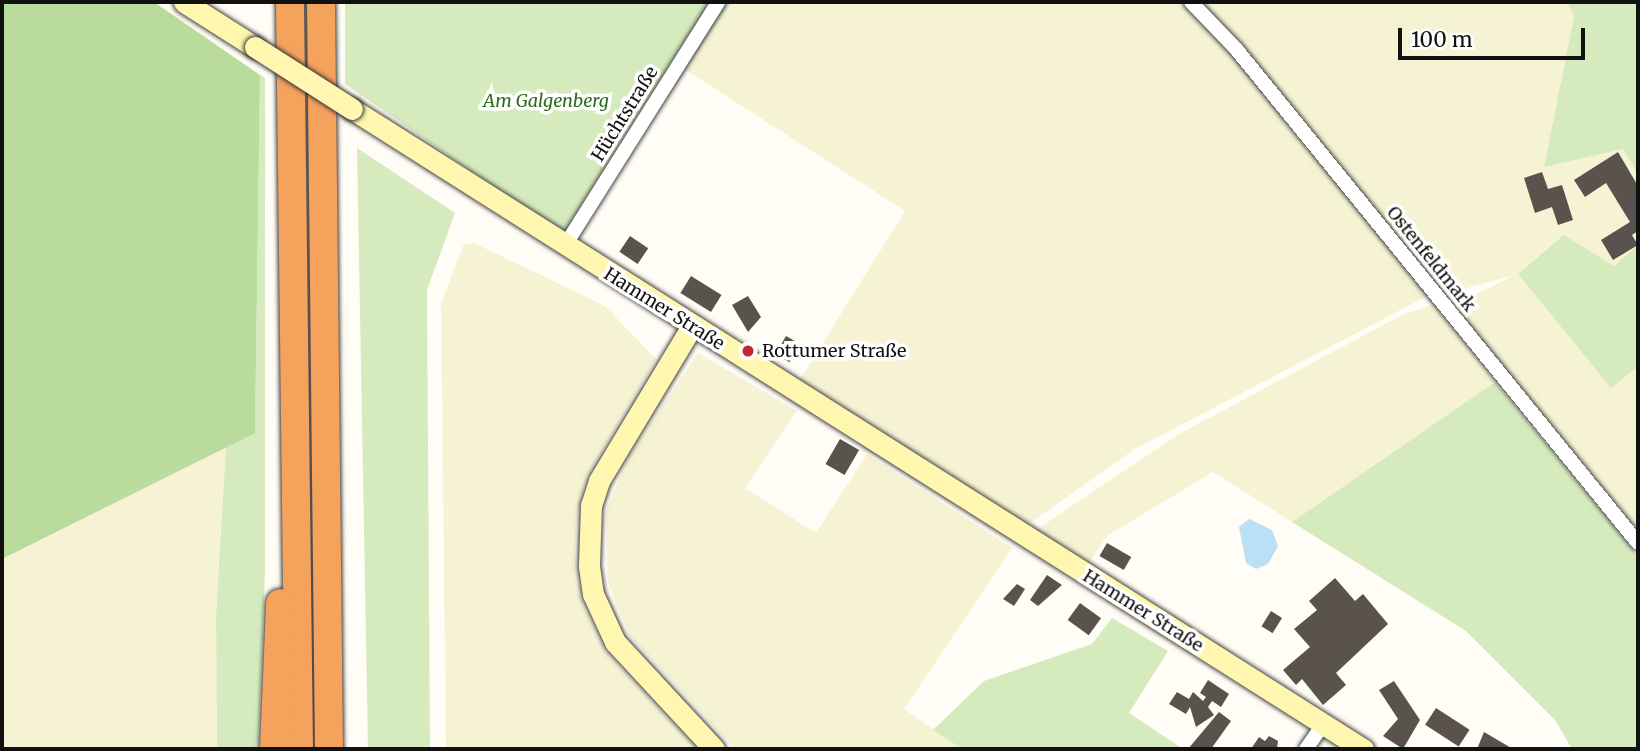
<!DOCTYPE html>
<html>
<head>
<meta charset="utf-8">
<style>
	body { margin:0 }
	#map { position:relative; width:1640px; height:751px; overflow:hidden; background:#fffdf5; font-family:Merriweather,serif }
	div>[style] { position:absolute }
	.farmland>* { inset:0; background:#f6f3d4 }
	.green>* { inset:0; background:#d5ebbd }
	.forest>* { inset:0; background:#b9dc9c }
	.water>* { inset:0; background:#b9e0f7 }
	.building>* { inset:0; background:#5a524d; transform-origin:0 0 }
	.roads { filter:drop-shadow(0 0 2px #444) drop-shadow(0 0 2px #444) }
	.street>* { height:14px; margin:-7px; padding:0 7px; transform-origin:7px; border-radius:7px; background:#fff }
	.secondary>* { height:21px; margin:-10.5px; padding:0 10.5px; transform-origin:10.5px; border-radius:10.5px; background:#fff6b0 }
	.highway>* { height:28px; margin:-14px; padding:0 14px; transform-origin:14px; border-radius:14px; background:#f5a25d }
	.bridges { filter:drop-shadow(0 0 2px #333) drop-shadow(0 0 2px #333) }
	.secondary-bridge>* { height:21px; margin:-10.5px; padding:0 10.5px; transform-origin:10.5px; border-radius:10.5px; background:#fff6b0 }
	.dots>* { width:19px; height:19px; translate:-50% -50%; box-sizing:border-box; border:4px solid #fff; border-radius:50% }
	span { translate:-50% -50%; white-space:nowrap; text-align:center; line-height:1.15; -webkit-text-stroke:7px #fff; paint-order:stroke }
	.park-label { font-size:18px; color:#2f6b1f; font-style:italic }
	.street-label { font-size:18px; color:#111 }
	.poi-label { font-size:18px; color:#111 }
	.left { translate:0 -50%; text-align:left }
	.frame { position:absolute; inset:0; border:4px solid #111; pointer-events:none }
	.scale { position:absolute; left:1398px; top:28px; width:187px; height:32px; box-sizing:border-box; border:4px solid #111; border-top:0; padding-left:9px; font-size:21px; line-height:24px; white-space:nowrap; color:#111; -webkit-text-stroke:5px #fff; paint-order:stroke }
</style>
</head>
<body>
<div id="map">
	<div class="farmland">
		<i style="clip-path:polygon(731px 2px,1186px 2px,1234px 52px,1429px 295px,1135px 449px,1027px 525px,799px 381px,905px 211px,686px 70px)"></i>
		<i style="clip-path:polygon(1201px 2px,1567px 2px,1574px 16px,1544px 166px,1623px 149px,1638px 175px,1638px 245px,1614px 266px,1611px 388px,1638px 367px,1638px 529px,1462px 321px,1462px 301px,1515px 275px,1448px 293px,1435px 283px)"></i>
		<i style="clip-path:polygon(474px 243px,605px 306px,656px 359px,587px 476px,577px 514px,575px 553px,581px 598px,605px 651px,698px 749px,446px 749px,441px 303px,464px 244px)"></i>
		<i style="clip-path:polygon(1435px 304px,1495px 382px,1292px 522px,1213px 472px,1108px 535px,1088px 564px,1036px 530px,1179px 434px,1404px 314px)"></i>
		<i style="clip-path:polygon(698px 353px,797px 411px,745px 488px,816px 533px,867px 454px,1012px 548px,904px 709px,962px 749px,735px 749px,629px 635px,608px 582px,606px 511px,629px 456px)"></i>
		<i style="clip-path:polygon(226px 446px,216px 616px,217px 749px,2px 749px,2px 559px)"></i>
	</div>
	<div class="green">
		<i style="clip-path:polygon(345px 2px,731px 2px,572px 240px,345px 84px)"></i>
		<i style="clip-path:polygon(1567px 2px,1638px 2px,1638px 175px,1623px 149px,1544px 167px,1574px 16px)"></i>
		<i style="clip-path:polygon(260px 75px,265px 78px,265px 573px,258px 749px,217px 749px,216px 616px,226px 446px,255px 432px)"></i>
		<i style="clip-path:polygon(357px 148px,455px 213px,427px 290px,430px 749px,368px 749px)"></i>
		<i style="clip-path:polygon(1564px 235px,1614px 266px,1638px 245px,1638px 367px,1611px 388px,1518px 274px)"></i>
		<i style="clip-path:polygon(1495px 382px,1638px 556px,1638px 749px,1572px 749px,1555px 720px,1466px 631px,1292px 522px)"></i>
		<i style="clip-path:polygon(1112px 618px,1168px 651px,1129px 713px,1183px 749px,962px 749px,933px 730px,984px 681px,1092px 644px)"></i>
	</div>
	<div class="forest">
		<i style="clip-path:polygon(2px 2px,154px 2px,260px 75px,255px 433px,2px 559px)"></i>
	</div>
	<div class="water">
		<i style="clip-path:polygon(1249px 519px,1272px 530px,1278px 546px,1268px 564px,1256px 569px,1246px 563px,1239px 527px)"></i>
	</div>
	<div class="building">
		<i style="clip-path:polygon(1618px 152px,1638px 186px,1638px 231px,1632px 235px,1638px 245px,1613px 260px,1601px 240px,1630px 222px,1606px 183px,1585px 197px,1574px 180px)"></i>
		<i style="clip-path:polygon(1542px 172px,1548px 189px,1562px 185px,1573px 220px,1558px 225px,1552px 207px,1535px 213px,1524px 178px)"></i>
		<i style="left:630px;top:236px;width:22px;height:19px;rotate:34deg"></i>
		<i style="left:691px;top:276px;width:36px;height:20px;rotate:32deg"></i>
		<i style="clip-path:polygon(748px 296px,761px 317px,748px 332px,732px 305px)"></i>
		<i style="left:786px;top:336px;width:16px;height:21px;rotate:30deg"></i>
		<i style="left:840px;top:439px;width:22px;height:29px;rotate:30deg"></i>
		<i style="left:1107px;top:543px;width:28px;height:15px;rotate:30deg"></i>
		<i style="clip-path:polygon(1047px 575px,1062px 585px,1038px 606px,1030px 600px)"></i>
		<i style="clip-path:polygon(1335px 578px,1355px 601px,1363px 594px,1388px 624px,1336px 673px,1346px 685px,1323px 705px,1302px 679px,1296px 685px,1283px 670px,1310px 647px,1294px 629px,1317px 610px,1309px 601px)"></i>
		<i style="clip-path:polygon(1017px 584px,1025px 589px,1014px 606px,1003px 599px)"></i>
		<i style="left:1080px;top:603px;width:26px;height:21px;rotate:36deg"></i>
		<i style="left:1271px;top:611px;width:13px;height:18px;rotate:32deg"></i>
		<i style="clip-path:polygon(1208px 680px,1229px 694px,1221px 707px,1212px 701px,1208px 707px,1214px 715px,1196px 727px,1190px 707px,1186px 714px,1169px 704px,1177px 692px,1189px 699px,1193px 692px,1203px 701px,1206px 697px,1200px 693px)"></i>
		<i style="clip-path:polygon(1394px 681px,1420px 720px,1403px 749px,1383px 736px,1398px 719px,1379px 690px)"></i>
		<i style="left:1436px;top:708px;width:40px;height:20px;rotate:33deg"></i>
		<i style="clip-path:polygon(1219px 712px,1231px 721px,1211px 749px,1188px 749px)"></i>
		<i style="clip-path:polygon(1484px 732px,1513px 749px,1477px 749px)"></i>
		<i style="clip-path:polygon(1269px 736px,1278px 741px,1277px 749px,1251px 749px,1259px 737px,1265px 741px)"></i>
	</div>
	<div class="roads">
		<div class="street">
			<i style="left:1191px;top:2px;width:66px;rotate:46.2deg"></i>
			<i style="left:1237px;top:50px;width:635px;rotate:50.88deg"></i>
			<i style="left:564px;top:247px;width:289px;rotate:-57.8deg"></i>
			<i style="left:1306px;top:749px;width:32px;rotate:-55deg"></i>
		</div>
		<div class="secondary">
			<i style="left:184px;top:2px;width:84px;rotate:32.4deg"></i>
			<i style="left:352px;top:109px;width:1197px;rotate:32.34deg"></i>
			<i style="left:692px;top:326px;width:181px;rotate:121deg"></i>
			<i style="left:599px;top:481px;width:25px;rotate:108deg"></i>
			<i style="left:591px;top:505px;width:61px;rotate:91.9deg"></i>
			<i style="left:589px;top:566px;width:28px;rotate:82deg"></i>
			<i style="left:593px;top:594px;width:53px;rotate:65.4deg"></i>
			<i style="left:615px;top:642px;width:146px;rotate:47.2deg"></i>
		</div>
		<div class="highway">
			<i style="left:290px;top:2px;width:747px;rotate:89.31deg"></i>
			<i style="left:321px;top:2px;width:747px;rotate:89.39deg"></i>
			<i style="left:274px;top:749px;width:146px;rotate:-87.6deg"></i>
		</div>
	</div>
	<div class="bridges">
		<div class="secondary-bridge">
			<i style="left:255px;top:47px;width:115px;rotate:32.6deg"></i>
		</div>
	</div>
	<div class="dots">
		<i style="left:748px;top:351px;background:#c4262e"></i>
	</div>
	<div class="park-label">
		<span style="left:546px;top:101px">Am Galgenberg</span>
	</div>
	<div class="street-label">
		<span style="left:625px;top:114px;rotate:-58deg">Hüchtstraße</span>
		<span style="left:1431px;top:259px;rotate:51deg">Ostenfeldmark</span>
		<span style="left:664px;top:309px;rotate:32deg">Hammer Straße</span>
		<span style="left:1143px;top:611px;rotate:32deg">Hammer Straße</span>
	</div>
	<div class="poi-label">
		<span class="left" style="left:762px;top:351px">Rottumer Straße</span>
	</div>
	<div class="frame"></div>
	<div class="scale">100 m</div>
</div>
</body>
</html>
